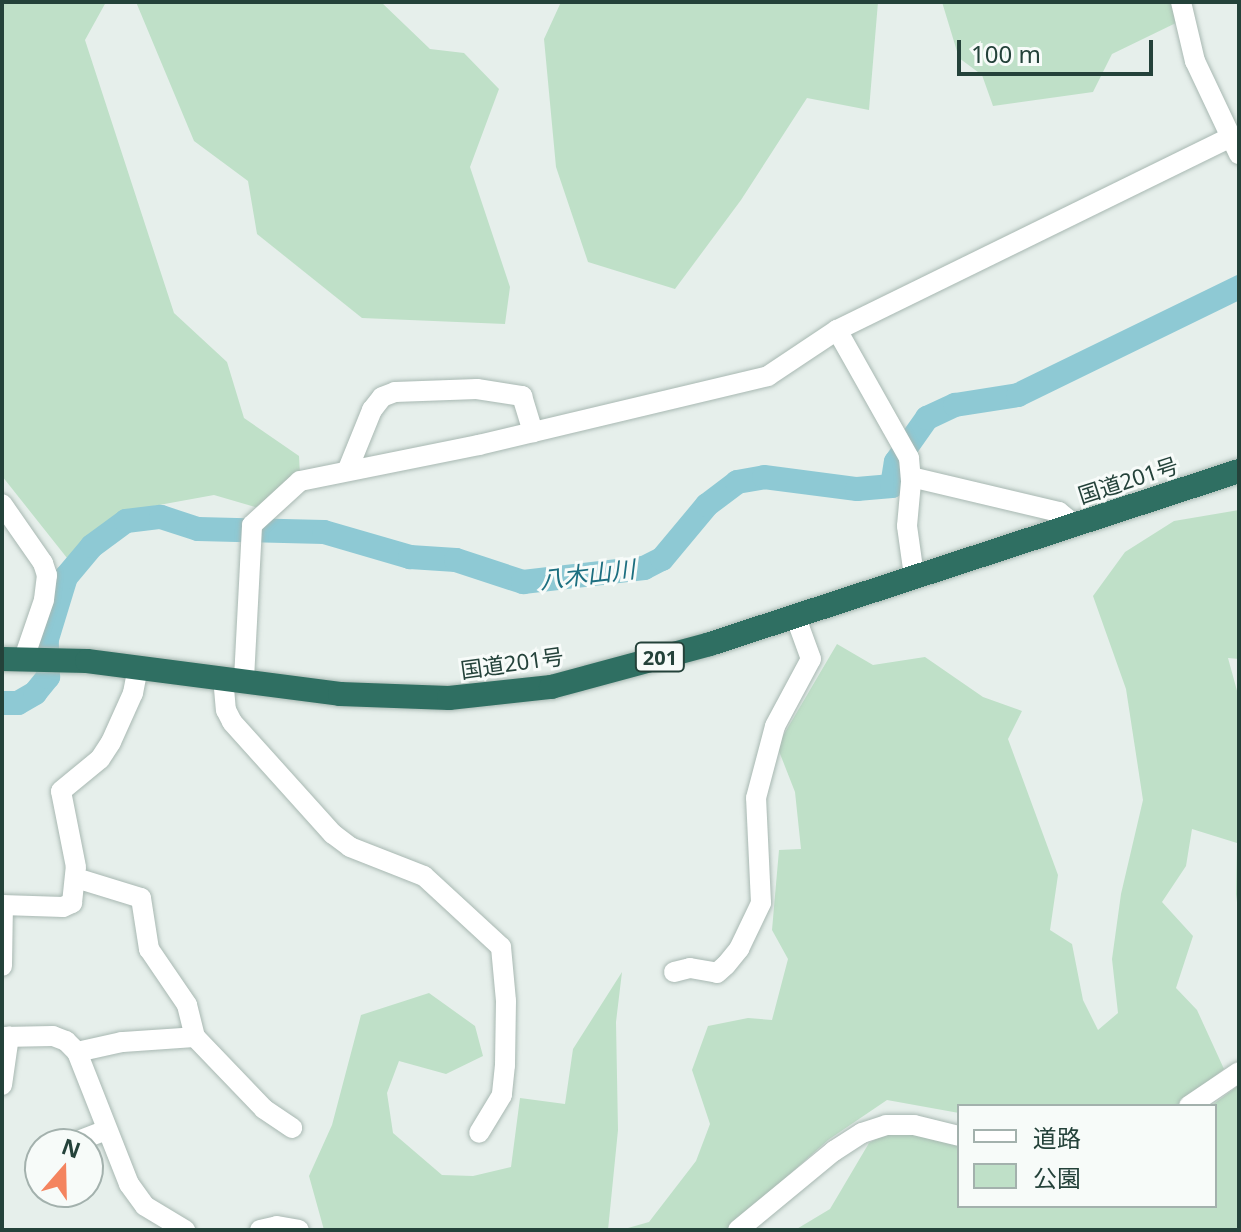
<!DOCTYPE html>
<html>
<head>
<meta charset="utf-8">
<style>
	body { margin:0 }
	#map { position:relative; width:1241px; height:1232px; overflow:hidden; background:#e6efeb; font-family:"Noto Sans","Noto Sans JP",sans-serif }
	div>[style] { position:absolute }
	.green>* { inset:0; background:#bfe0c8 }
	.river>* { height:24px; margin:-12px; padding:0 12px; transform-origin:12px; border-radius:12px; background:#8ec9d4 }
	.roads { filter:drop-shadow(0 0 2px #a8b8b2) drop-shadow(0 0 2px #a8b8b2) }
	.minor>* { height:20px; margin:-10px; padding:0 10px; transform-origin:10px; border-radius:10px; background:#fff }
	.highway>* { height:24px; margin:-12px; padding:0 12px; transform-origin:12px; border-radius:12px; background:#2f6f62 }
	span { translate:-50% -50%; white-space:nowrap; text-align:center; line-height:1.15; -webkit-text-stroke:6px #f7fbf9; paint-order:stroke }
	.shield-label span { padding:2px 6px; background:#f7fbf9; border:2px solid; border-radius:6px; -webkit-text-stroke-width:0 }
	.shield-label { font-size:20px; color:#24423a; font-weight:700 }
	.street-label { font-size:22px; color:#24423a }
	.water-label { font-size:24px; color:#1c6f80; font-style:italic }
	.frame { position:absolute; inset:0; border:4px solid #24423a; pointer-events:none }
	.legend { position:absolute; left:957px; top:1104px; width:260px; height:104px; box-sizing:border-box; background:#f7fbf9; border:2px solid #a3b1ad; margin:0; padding:10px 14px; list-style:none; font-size:24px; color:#24423a }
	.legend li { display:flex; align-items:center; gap:16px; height:40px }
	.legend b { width:40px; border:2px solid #a3b1ad }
	.north { position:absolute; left:24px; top:1128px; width:80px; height:80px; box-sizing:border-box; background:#f7fbf9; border:2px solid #a3b1ad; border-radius:50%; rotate:20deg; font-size:22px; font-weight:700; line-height:32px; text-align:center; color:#24423a }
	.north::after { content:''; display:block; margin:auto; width:28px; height:36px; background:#f4845f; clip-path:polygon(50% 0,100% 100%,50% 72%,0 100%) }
	.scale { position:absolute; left:957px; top:40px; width:196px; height:36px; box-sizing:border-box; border:4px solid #24423a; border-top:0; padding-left:10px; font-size:24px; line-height:28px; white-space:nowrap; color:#24423a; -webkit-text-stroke:6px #f7fbf9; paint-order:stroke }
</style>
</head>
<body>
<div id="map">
	<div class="green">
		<i style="clip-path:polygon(2px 2px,106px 2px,85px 40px,174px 313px,227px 362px,244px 418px,299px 456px,300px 475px,265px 510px,214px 495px,126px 511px,71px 563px,2px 476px)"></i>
		<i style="clip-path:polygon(136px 2px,381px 2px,430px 49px,464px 53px,499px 89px,470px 167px,510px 287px,505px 324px,362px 318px,257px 234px,248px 181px,194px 141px)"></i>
		<i style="clip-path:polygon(561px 2px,878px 2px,869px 110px,807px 98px,741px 200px,675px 289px,588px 262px,556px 167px,544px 39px)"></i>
		<i style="clip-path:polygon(942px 2px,1183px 2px,1180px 21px,1112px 54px,1093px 92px,993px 106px,982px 75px,959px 58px)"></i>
		<i style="clip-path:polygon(1239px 510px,1239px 659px,1228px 658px,1239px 698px,1239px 919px,1236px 894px,1237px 843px,1192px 829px,1186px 866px,1162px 902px,1193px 936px,1176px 988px,1197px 1010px,1224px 1069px,1177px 1106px,959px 1106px,959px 1113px,887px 1100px,828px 1140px,727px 1230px,621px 1230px,649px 1222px,696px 1161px,710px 1124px,692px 1070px,708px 1026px,748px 1018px,772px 1020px,788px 959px,772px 930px,779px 850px,801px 849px,795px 792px,777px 746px,837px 644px,873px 665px,925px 657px,983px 697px,1022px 711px,1008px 739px,1058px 875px,1050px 930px,1072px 944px,1083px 1000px,1098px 1030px,1118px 1013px,1112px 959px,1121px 894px,1143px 800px,1126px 689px,1093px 596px,1125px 552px,1174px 521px)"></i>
		<i style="clip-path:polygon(622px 972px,616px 1022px,618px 1130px,608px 1230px,324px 1230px,309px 1176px,332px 1125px,361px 1015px,429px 993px,475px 1026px,483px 1056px,446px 1074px,399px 1061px,387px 1093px,393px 1133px,442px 1175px,473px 1176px,511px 1167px,520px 1098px,565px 1104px,573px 1049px)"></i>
		<i style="clip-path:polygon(1239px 1085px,1239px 1230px,795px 1230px,830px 1209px,869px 1143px,905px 1123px,959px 1135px,959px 1206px,1215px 1206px,1215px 1106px,1211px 1106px)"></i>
	</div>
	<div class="river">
		<i style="left:2px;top:703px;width:16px"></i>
		<i style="left:18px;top:703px;width:20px;rotate:-30deg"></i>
		<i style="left:35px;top:693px;width:21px;rotate:-51deg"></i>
		<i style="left:48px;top:677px;width:38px;rotate:-92deg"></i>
		<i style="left:47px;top:639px;width:65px;rotate:-73deg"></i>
		<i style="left:66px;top:577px;width:40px;rotate:-50deg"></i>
		<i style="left:92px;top:546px;width:42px;rotate:-36.3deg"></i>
		<i style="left:126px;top:521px;width:35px;rotate:-7deg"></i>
		<i style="left:161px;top:517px;width:39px;rotate:18deg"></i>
		<i style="left:198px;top:529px;width:126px;rotate:1.4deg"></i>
		<i style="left:324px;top:532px;width:90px;rotate:16.2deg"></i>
		<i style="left:410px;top:557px;width:46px;rotate:3.7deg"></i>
		<i style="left:456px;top:560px;width:71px;rotate:18.2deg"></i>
		<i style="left:523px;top:582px;width:122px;rotate:-6.6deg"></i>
		<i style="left:644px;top:568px;width:20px;rotate:-27deg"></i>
		<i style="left:662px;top:559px;width:70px;rotate:-50.2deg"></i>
		<i style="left:707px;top:505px;width:38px;rotate:-37deg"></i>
		<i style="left:737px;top:482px;width:27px;rotate:-10deg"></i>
		<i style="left:764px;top:477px;width:94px;rotate:7.4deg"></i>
		<i style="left:857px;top:489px;width:35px;rotate:-5deg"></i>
		<i style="left:892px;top:486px;width:24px;rotate:-81deg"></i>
		<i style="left:896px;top:462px;width:54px;rotate:-54.8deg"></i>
		<i style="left:927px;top:418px;width:31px;rotate:-25deg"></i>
		<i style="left:955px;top:405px;width:64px;rotate:-9deg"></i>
		<i style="left:1018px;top:395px;width:246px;rotate:-26deg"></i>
	</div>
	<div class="roads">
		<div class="minor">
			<i style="left:1181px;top:2px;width:61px;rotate:76.7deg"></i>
			<i style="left:1195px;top:61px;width:103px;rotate:64.7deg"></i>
			<i style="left:837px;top:330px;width:147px;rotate:60.6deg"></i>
			<i style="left:909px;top:458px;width:24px;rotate:85deg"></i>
			<i style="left:911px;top:482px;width:44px;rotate:95.2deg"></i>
			<i style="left:907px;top:526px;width:50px;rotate:82deg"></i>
			<i style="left:348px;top:469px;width:64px;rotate:-67.9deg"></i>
			<i style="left:372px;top:410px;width:16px;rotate:-52deg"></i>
			<i style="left:382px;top:397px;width:14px;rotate:-21deg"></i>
			<i style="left:395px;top:392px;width:82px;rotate:-2.1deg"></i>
			<i style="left:477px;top:389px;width:46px;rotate:8.8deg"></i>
			<i style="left:522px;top:396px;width:38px;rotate:73deg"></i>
			<i style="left:911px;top:477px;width:152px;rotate:13.3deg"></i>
			<i style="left:1059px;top:512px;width:19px;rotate:39deg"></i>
			<i style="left:2px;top:504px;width:72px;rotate:55.2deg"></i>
			<i style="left:43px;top:563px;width:13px;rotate:72deg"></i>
			<i style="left:47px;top:575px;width:25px;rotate:97deg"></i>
			<i style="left:44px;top:600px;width:61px;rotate:109deg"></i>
			<i style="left:223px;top:677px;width:33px;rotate:85deg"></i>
			<i style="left:226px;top:710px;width:13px;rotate:63deg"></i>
			<i style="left:232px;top:722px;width:151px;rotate:48deg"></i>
			<i style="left:333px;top:834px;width:21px;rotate:37deg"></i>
			<i style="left:350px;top:847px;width:79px;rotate:21.4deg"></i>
			<i style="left:424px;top:876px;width:105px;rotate:42.7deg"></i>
			<i style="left:501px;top:947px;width:54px;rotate:84.7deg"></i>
			<i style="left:506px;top:1001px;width:64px;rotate:90.9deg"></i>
			<i style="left:505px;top:1065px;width:30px;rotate:96deg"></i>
			<i style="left:502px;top:1095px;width:44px;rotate:121.2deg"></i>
			<i style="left:244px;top:679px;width:154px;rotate:-87deg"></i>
			<i style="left:252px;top:525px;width:65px;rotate:-42.5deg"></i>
			<i style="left:300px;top:481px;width:183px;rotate:-11.4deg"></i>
			<i style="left:479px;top:445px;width:297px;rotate:-13.4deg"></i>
			<i style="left:768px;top:376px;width:83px;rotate:-33.7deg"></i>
			<i style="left:837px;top:330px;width:439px;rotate:-26.1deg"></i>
			<i style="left:76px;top:878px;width:68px;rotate:17.1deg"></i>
			<i style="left:141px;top:898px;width:52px;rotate:81.1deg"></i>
			<i style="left:149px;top:949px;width:68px;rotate:55.8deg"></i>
			<i style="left:187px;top:1005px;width:33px;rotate:76deg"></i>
			<i style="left:195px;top:1037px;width:100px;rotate:46.2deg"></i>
			<i style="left:264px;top:1109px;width:34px;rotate:34deg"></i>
			<i style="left:2px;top:905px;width:61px;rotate:1.9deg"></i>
			<i style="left:63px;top:907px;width:10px;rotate:-24deg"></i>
			<i style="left:72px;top:903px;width:36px;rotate:-84deg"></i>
			<i style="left:76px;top:867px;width:77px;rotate:-101.2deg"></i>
			<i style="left:61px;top:791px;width:50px;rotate:-39.4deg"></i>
			<i style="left:100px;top:759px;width:20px;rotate:-57deg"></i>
			<i style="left:111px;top:742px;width:54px;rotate:-65.8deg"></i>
			<i style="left:133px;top:693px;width:26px;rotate:-79deg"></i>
			<i style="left:2px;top:966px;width:61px;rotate:-89.1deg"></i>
			<i style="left:674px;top:972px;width:16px;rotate:-14deg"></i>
			<i style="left:690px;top:968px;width:27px;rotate:10deg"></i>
			<i style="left:717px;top:973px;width:12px;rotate:-42deg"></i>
			<i style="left:726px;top:965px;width:21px;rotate:-51deg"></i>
			<i style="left:739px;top:949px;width:51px;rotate:-64.4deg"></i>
			<i style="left:761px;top:903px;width:105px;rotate:-92.7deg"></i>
			<i style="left:756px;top:798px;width:74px;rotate:-75.2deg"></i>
			<i style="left:775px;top:726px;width:76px;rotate:-61.8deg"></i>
			<i style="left:811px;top:659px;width:47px;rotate:-110deg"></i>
			<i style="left:2px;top:1037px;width:51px;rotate:-1.1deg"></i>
			<i style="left:53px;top:1036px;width:14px;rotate:21deg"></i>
			<i style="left:66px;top:1041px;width:16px;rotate:45deg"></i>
			<i style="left:77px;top:1052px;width:142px;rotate:68.5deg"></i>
			<i style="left:129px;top:1184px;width:27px;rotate:54deg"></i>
			<i style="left:145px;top:1206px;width:47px;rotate:31deg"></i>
			<i style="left:77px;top:1052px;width:46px;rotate:-12.5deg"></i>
			<i style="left:122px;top:1042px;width:73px;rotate:-3.9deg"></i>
			<i style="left:2px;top:1085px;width:49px;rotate:-81.9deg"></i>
			<i style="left:1189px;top:1106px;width:60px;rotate:-34.2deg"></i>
			<i style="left:70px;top:1144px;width:39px;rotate:-21deg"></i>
			<i style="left:260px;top:1230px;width:17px;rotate:-13deg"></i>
			<i style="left:277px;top:1226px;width:22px;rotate:10deg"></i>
			<i style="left:738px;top:1230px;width:124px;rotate:-39.5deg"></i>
			<i style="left:834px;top:1151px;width:33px;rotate:-33deg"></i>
			<i style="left:862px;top:1133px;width:25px;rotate:-18deg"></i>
			<i style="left:886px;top:1125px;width:28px"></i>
			<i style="left:914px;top:1125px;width:46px;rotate:13.7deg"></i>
		</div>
		<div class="highway">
			<i style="left:2px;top:659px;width:85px;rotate:1.3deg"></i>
			<i style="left:87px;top:661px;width:255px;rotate:7.4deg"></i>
			<i style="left:340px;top:694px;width:109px;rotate:2.1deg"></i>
			<i style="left:449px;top:698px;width:103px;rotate:-6.2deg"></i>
			<i style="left:551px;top:687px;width:165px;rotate:-15.1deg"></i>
			<i style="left:710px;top:644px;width:557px;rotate:-18.11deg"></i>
		</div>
	</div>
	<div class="shield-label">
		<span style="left:660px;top:657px">201</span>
	</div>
	<div class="street-label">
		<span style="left:1128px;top:480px;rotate:-18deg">国道201号</span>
		<span style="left:512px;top:663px;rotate:-8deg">国道201号</span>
	</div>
	<div class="water-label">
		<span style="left:587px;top:574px;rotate:-7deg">八木山川</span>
	</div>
	<div class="frame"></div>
	<ul class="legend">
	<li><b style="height:10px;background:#fff"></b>道路</li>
	<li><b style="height:22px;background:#bfe0c8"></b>公園</li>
	</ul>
	<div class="north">N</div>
	<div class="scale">100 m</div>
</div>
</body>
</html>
